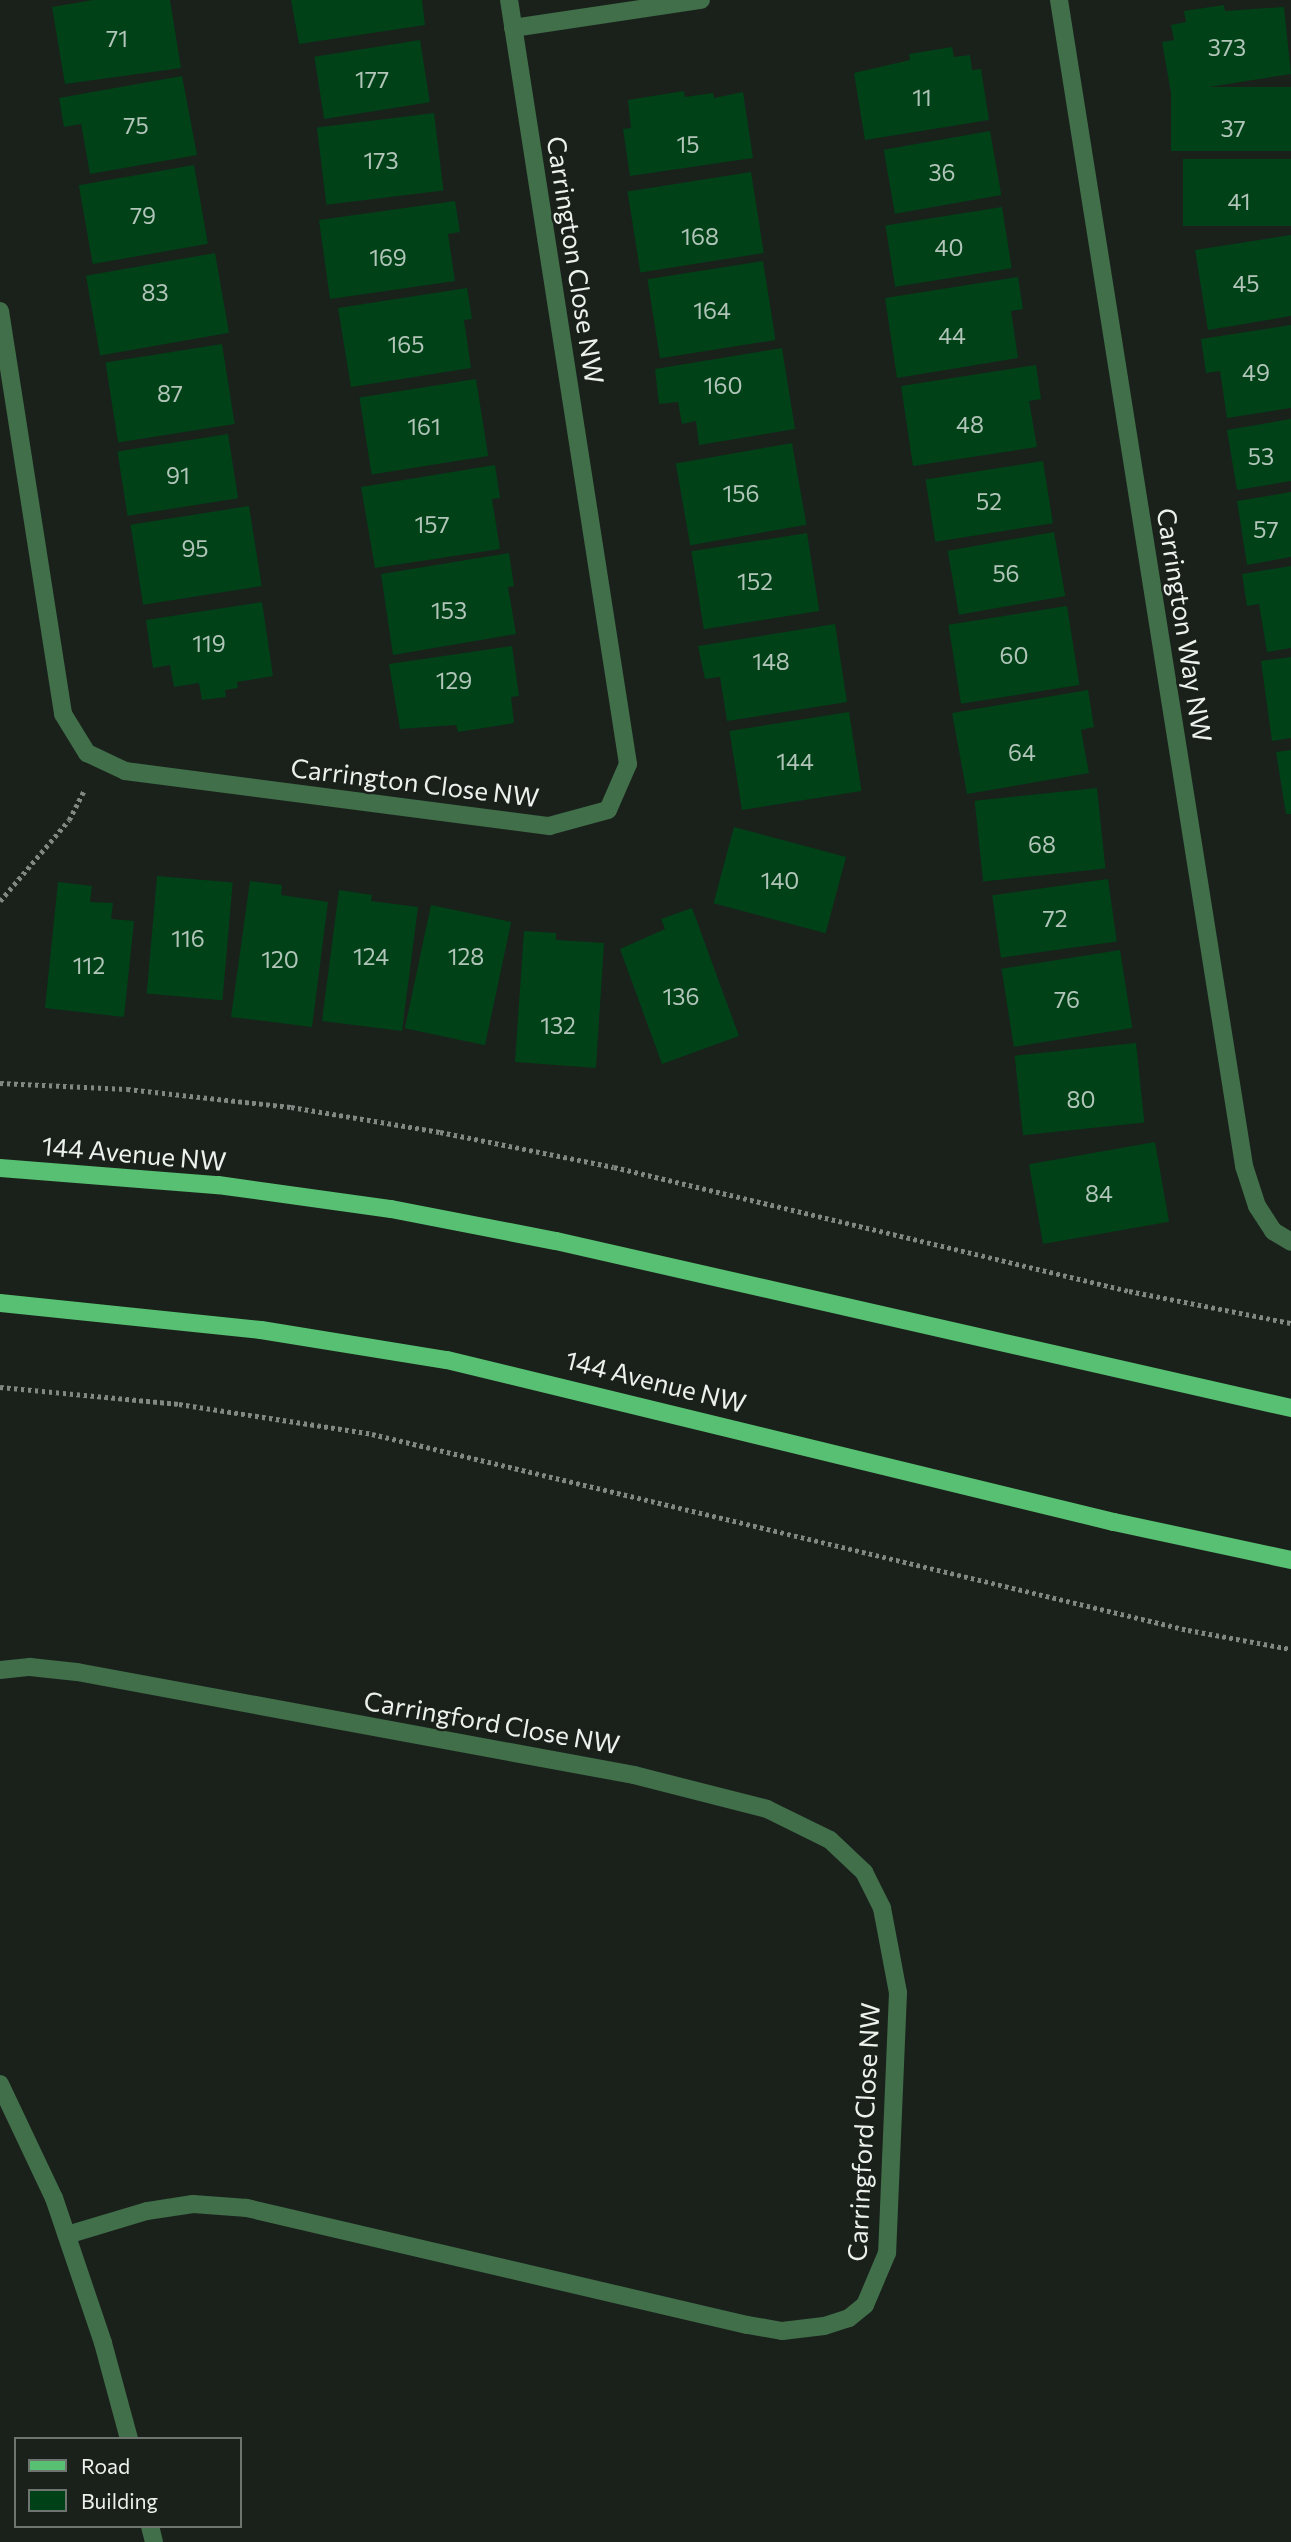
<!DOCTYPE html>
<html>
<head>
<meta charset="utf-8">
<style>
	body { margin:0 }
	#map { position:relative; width:1291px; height:2542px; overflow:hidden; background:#1a211b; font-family:Commissioner,sans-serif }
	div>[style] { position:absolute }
	.building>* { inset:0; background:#004118; transform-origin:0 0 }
	.path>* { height:4.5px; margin-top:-2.25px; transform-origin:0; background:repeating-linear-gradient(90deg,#818782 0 3.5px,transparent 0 7px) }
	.minor>* { height:18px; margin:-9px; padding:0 9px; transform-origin:9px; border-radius:9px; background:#406f4a }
	.major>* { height:18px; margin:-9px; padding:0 9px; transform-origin:9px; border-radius:9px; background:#58c072 }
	span { translate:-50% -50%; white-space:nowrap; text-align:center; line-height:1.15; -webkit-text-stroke:5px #1a211b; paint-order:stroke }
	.number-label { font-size:23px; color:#b1c5b8 }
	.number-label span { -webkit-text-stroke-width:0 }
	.street-label { font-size:26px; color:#ecf1ed }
	.legend { position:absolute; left:14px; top:2437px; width:228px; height:91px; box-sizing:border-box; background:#1a211b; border:2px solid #6e746f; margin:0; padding:9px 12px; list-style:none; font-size:21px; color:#ecf1ed }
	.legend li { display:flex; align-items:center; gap:14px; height:35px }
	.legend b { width:35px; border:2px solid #6e746f }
</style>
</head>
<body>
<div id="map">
	<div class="building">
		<i style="clip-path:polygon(93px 0,170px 0,181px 68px,65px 84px,52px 7px)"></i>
		<i style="clip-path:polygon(291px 0,422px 0,425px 25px,299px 44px)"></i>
		<i style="clip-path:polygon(1224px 5px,1225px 11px,1284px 7px,1291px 74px,1171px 93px,1162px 42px,1174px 40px,1171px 25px,1186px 22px,1184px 11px)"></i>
		<i style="left:420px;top:40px;width:63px;height:107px;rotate:81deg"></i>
		<i style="clip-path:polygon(952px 47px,954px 57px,970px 55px,972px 70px,981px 69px,989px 120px,865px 140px,854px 73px,910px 60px,909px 54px)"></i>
		<i style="clip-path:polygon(182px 76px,197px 155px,90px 174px,81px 124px,64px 127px,59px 98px)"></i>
		<i style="left:1291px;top:87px;width:64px;height:120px;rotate:90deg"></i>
		<i style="clip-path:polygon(684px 91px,685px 97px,713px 93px,714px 98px,743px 92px,753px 158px,630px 176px,623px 129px,631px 128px,628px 100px)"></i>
		<i style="left:434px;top:113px;width:78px;height:118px;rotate:83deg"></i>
		<i style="left:990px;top:131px;width:65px;height:108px;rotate:80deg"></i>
		<i style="left:1291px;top:159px;width:67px;height:108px;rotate:90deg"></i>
		<i style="left:194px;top:165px;width:80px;height:117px;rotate:80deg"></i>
		<i style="left:751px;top:172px;width:82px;height:125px;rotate:81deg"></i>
		<i style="clip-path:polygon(455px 201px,460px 232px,448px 234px,455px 281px,330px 299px,319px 220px)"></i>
		<i style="left:1002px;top:207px;width:62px;height:118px;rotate:81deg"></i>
		<i style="clip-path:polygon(1291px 235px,1291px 316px,1208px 330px,1195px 250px)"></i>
		<i style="left:215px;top:253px;width:81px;height:131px;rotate:80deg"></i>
		<i style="left:763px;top:261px;width:80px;height:117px;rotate:81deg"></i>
		<i style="clip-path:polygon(1018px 277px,1023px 309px,1011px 311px,1018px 358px,897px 378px,885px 298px)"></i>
		<i style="clip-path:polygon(467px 288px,472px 319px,464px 320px,471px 368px,351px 387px,338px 308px)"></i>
		<i style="clip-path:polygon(1291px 325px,1291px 408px,1227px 418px,1220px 371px,1206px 373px,1201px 339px)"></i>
		<i style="left:222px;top:344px;width:81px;height:118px;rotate:81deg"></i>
		<i style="clip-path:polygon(782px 348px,795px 429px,699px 445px,696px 421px,682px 424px,678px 402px,659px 404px,655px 369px)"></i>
		<i style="clip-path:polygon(1036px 365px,1041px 399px,1029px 401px,1037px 447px,913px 466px,901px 386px)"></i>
		<i style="left:476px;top:379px;width:78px;height:118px;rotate:81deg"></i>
		<i style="clip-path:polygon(1291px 419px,1291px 481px,1237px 490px,1227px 430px)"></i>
		<i style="left:228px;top:434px;width:65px;height:112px;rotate:81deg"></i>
		<i style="left:792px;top:443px;width:83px;height:118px;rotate:80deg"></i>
		<i style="left:1043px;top:461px;width:63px;height:119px;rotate:81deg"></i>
		<i style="clip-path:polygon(495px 465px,500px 498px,492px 499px,500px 549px,375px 568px,361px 487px)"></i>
		<i style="clip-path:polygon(1291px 492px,1291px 557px,1247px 565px,1237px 501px)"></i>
		<i style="left:249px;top:506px;width:81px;height:120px;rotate:81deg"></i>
		<i style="left:1054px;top:532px;width:65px;height:108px;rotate:80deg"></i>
		<i style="left:807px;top:533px;width:79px;height:117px;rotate:81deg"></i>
		<i style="clip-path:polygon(509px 553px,514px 586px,508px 587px,516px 634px,393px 655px,381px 574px)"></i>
		<i style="clip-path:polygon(1291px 566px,1291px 648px,1267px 652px,1259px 604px,1247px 606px,1242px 574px)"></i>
		<i style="clip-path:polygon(262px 602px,273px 676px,237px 682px,238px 688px,225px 690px,226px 697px,202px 700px,199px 683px,174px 687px,170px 665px,153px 668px,146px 620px)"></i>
		<i style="left:1067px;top:606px;width:80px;height:120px;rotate:81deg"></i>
		<i style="clip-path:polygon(835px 624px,847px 702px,727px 721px,720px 677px,705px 679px,698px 646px)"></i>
		<i style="clip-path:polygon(512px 646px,519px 696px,511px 697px,514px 723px,458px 732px,456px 725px,400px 729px,389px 664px)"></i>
		<i style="clip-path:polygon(1291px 657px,1291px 738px,1272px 741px,1261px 661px)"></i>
		<i style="clip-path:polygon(1088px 690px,1094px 727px,1081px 730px,1089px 773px,967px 794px,952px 713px)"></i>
		<i style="left:849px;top:712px;width:80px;height:121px;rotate:81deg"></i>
		<i style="clip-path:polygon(1291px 750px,1291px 814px,1286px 814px,1276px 752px)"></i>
		<i style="left:1097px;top:788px;width:81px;height:123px;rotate:84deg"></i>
		<i style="left:734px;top:827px;width:116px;height:79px;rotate:15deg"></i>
		<i style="left:157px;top:876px;width:76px;height:118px;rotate:5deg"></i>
		<i style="left:1108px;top:879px;width:63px;height:117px;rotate:82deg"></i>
		<i style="clip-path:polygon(250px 881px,282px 885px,281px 895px,328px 902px,312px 1027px,231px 1017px)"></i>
		<i style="clip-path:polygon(58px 882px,92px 886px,90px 902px,113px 903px,111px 919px,134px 921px,124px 1017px,45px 1008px)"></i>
		<i style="clip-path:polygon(339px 890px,372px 895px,371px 901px,418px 907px,402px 1031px,322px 1021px)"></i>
		<i style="left:431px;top:905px;width:82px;height:126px;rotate:12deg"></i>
		<i style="clip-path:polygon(692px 908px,739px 1036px,662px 1064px,620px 949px,665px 929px,661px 919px)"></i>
		<i style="clip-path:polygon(524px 931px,556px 933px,556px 940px,604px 943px,596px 1068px,515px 1062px)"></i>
		<i style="left:1120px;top:950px;width:79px;height:120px;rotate:81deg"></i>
		<i style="left:1136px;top:1043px;width:80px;height:122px;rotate:84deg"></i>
		<i style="left:1155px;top:1142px;width:81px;height:128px;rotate:80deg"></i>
	</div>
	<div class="path">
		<i style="left:0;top:901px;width:106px;rotate:-49.6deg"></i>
		<i style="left:69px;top:820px;width:33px;rotate:-63deg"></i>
		<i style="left:0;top:1083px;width:127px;rotate:2.7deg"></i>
		<i style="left:127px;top:1089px;width:165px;rotate:6.3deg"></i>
		<i style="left:291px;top:1107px;width:151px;rotate:9.5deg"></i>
		<i style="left:440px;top:1132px;width:177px;rotate:11.4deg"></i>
		<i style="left:614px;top:1167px;width:530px;rotate:13.54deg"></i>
		<i style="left:1129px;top:1291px;width:165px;rotate:11.2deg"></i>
		<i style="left:0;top:1387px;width:180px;rotate:5.4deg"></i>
		<i style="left:179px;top:1404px;width:195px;rotate:8.8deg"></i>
		<i style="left:372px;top:1434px;width:839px;rotate:13.51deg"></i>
		<i style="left:1188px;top:1630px;width:105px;rotate:10.5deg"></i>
	</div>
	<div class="minor">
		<i style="left:1059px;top:0;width:1181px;rotate:80.98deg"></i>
		<i style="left:1244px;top:1166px;width:42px;rotate:72deg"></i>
		<i style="left:1257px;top:1206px;width:30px;rotate:57deg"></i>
		<i style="left:1273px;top:1231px;width:21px;rotate:31deg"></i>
		<i style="left:513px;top:28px;width:190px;rotate:-8.5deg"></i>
		<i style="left:0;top:311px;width:408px;rotate:81.1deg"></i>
		<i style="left:63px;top:714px;width:46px;rotate:58.4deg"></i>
		<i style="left:87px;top:753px;width:42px;rotate:25.3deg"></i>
		<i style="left:125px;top:771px;width:428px;rotate:7.4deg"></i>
		<i style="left:549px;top:826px;width:61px;rotate:-15.2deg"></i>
		<i style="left:608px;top:810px;width:50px;rotate:-66.5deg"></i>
		<i style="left:628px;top:764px;width:773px;rotate:-98.85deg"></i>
		<i style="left:0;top:1670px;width:30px;rotate:-6deg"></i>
		<i style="left:30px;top:1667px;width:47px;rotate:6.1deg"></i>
		<i style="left:77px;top:1672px;width:566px;rotate:10.48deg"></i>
		<i style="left:634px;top:1775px;width:137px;rotate:14.3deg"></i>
		<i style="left:767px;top:1809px;width:70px;rotate:26.2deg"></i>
		<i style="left:830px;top:1840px;width:47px;rotate:43.3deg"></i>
		<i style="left:864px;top:1872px;width:40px;rotate:63.4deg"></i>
		<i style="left:882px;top:1908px;width:86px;rotate:79.3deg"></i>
		<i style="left:898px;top:1993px;width:260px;rotate:92.4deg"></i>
		<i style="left:887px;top:2253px;width:56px;rotate:112.9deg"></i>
		<i style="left:865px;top:2305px;width:21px;rotate:141deg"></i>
		<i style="left:849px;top:2318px;width:26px;rotate:162deg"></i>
		<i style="left:824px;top:2326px;width:42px;rotate:173.2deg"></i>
		<i style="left:782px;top:2331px;width:36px;rotate:-170deg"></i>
		<i style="left:747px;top:2325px;width:514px;rotate:-166.83deg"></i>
		<i style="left:247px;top:2208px;width:54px;rotate:-175.8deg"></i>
		<i style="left:193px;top:2204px;width:47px;rotate:171.3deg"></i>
		<i style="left:147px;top:2211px;width:84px;rotate:163.3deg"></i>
		<i style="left:0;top:2084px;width:126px;rotate:64.7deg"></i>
		<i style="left:54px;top:2198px;width:153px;rotate:71.3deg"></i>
		<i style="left:103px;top:2343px;width:99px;rotate:74.8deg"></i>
		<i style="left:150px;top:2526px;width:16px;rotate:76deg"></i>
	</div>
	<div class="major">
		<i style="left:0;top:1168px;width:219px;rotate:4.5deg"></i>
		<i style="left:218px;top:1185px;width:175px;rotate:7.9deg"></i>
		<i style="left:391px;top:1209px;width:168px;rotate:11deg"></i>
		<i style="left:556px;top:1241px;width:754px;rotate:12.8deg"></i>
		<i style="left:0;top:1303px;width:262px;rotate:5.9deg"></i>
		<i style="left:261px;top:1330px;width:188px;rotate:9.2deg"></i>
		<i style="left:447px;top:1360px;width:686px;rotate:13.65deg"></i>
		<i style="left:1114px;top:1522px;width:181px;rotate:12.1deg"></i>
	</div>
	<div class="number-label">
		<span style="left:117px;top:38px">71</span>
		<span style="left:1227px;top:47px">373</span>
		<span style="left:372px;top:79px">177</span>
		<span style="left:922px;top:97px">11</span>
		<span style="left:136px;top:125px">75</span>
		<span style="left:1233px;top:128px">37</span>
		<span style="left:688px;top:144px">15</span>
		<span style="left:381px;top:160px">173</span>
		<span style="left:942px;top:172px">36</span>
		<span style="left:1239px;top:201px">41</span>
		<span style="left:143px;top:215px">79</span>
		<span style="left:700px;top:236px">168</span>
		<span style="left:949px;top:247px">40</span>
		<span style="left:388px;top:257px">169</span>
		<span style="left:1246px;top:283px">45</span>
		<span style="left:155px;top:292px">83</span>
		<span style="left:712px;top:310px">164</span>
		<span style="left:952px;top:335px">44</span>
		<span style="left:406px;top:344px">165</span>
		<span style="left:1256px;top:372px">49</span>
		<span style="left:723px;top:385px">160</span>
		<span style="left:170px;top:393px">87</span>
		<span style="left:970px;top:424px">48</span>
		<span style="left:424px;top:426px">161</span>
		<span style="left:1261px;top:456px">53</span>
		<span style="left:178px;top:475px">91</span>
		<span style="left:741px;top:493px">156</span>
		<span style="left:989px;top:501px">52</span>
		<span style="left:432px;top:524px">157</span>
		<span style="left:1266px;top:529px">57</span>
		<span style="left:195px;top:548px">95</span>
		<span style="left:1006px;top:573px">56</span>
		<span style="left:755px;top:581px">152</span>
		<span style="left:449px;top:610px">153</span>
		<span style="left:209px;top:643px">119</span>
		<span style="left:1014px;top:655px">60</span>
		<span style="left:771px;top:661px">148</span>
		<span style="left:454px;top:680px">129</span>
		<span style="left:1022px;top:752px">64</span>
		<span style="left:795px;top:761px">144</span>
		<span style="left:1042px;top:844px">68</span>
		<span style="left:780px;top:880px">140</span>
		<span style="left:1055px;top:918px">72</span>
		<span style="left:188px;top:938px">116</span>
		<span style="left:371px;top:956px">124</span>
		<span style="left:466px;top:956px">128</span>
		<span style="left:280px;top:959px">120</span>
		<span style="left:89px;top:965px">112</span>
		<span style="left:681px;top:996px">136</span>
		<span style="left:1067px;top:999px">76</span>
		<span style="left:558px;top:1025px">132</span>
		<span style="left:1081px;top:1099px">80</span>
		<span style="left:1099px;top:1193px">84</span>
	</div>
	<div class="street-label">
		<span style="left:576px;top:260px;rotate:81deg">Carrington Close NW</span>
		<span style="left:1185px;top:625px;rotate:81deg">Carrington Way NW</span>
		<span style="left:415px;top:782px;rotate:7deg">Carrington Close NW</span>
		<span style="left:134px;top:1153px;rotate:5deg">144 Avenue NW</span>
		<span style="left:656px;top:1381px;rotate:14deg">144 Avenue NW</span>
		<span style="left:492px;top:1722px;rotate:10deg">Carringford Close NW</span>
		<span style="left:863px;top:2132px;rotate:-87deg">Carringford Close NW</span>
	</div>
	<ul class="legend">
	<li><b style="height:9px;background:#58c072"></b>Road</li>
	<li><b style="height:19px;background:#004118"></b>Building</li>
	</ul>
</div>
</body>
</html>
